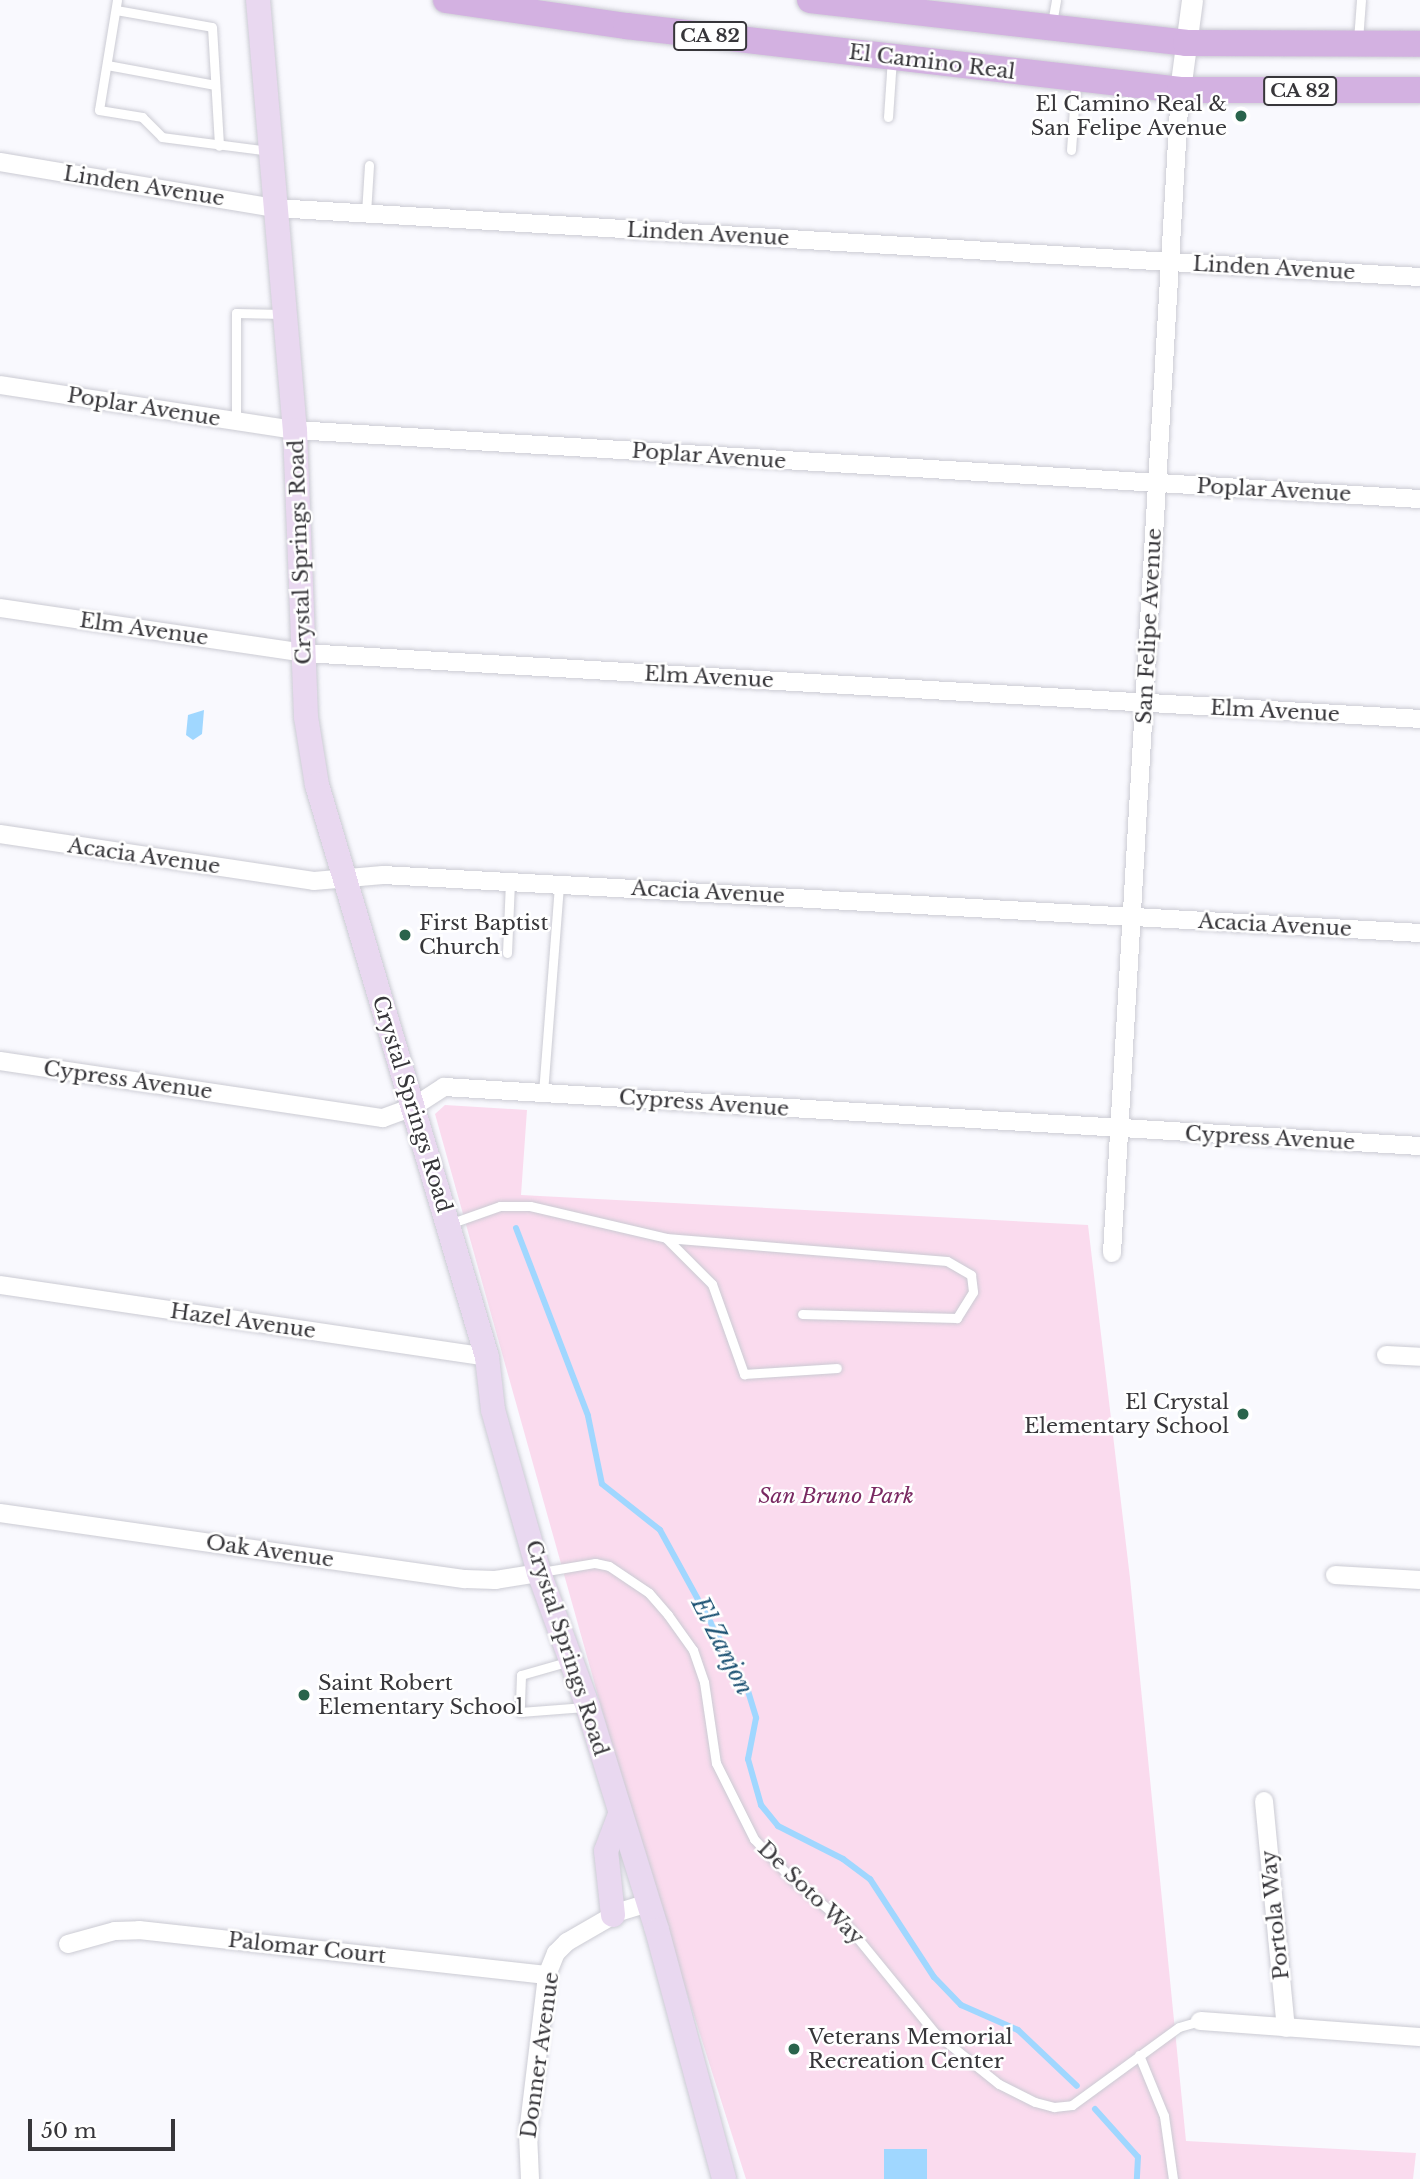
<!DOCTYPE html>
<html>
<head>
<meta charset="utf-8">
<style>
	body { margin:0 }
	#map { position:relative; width:1420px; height:2179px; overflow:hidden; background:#f9f9fe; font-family:"Libre Baskerville",serif }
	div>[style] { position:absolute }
	.green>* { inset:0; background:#fadbee }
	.water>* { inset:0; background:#a0d7ff; transform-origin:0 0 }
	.stream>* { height:6px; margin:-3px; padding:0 3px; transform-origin:3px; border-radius:3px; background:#a0d7ff }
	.roads { filter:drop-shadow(0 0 2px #cbcbd3) drop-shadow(0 0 2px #cbcbd3) }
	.service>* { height:9px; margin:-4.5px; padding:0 4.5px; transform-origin:4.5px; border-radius:4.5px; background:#fff }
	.minor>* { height:18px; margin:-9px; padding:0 9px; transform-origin:9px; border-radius:9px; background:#fff }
	.tertiary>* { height:21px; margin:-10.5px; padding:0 10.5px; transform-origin:10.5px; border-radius:10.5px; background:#fff }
	.secondary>* { height:24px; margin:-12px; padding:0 12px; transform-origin:12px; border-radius:12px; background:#e9d8f0 }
	.primary>* { height:26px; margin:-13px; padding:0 13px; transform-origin:13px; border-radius:13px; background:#d3b1e1 }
	.dots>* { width:19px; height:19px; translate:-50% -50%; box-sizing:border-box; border:4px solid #fff; border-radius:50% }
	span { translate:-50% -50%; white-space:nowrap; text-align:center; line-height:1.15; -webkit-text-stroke:5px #fff; paint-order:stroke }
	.shield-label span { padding:2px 5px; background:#fff; border:2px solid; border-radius:5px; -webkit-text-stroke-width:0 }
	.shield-label { font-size:19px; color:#37363a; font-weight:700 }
	.street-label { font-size:21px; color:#37363a }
	.poi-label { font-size:21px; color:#37363a }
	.right { translate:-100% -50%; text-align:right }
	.left { translate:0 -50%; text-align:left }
	.park-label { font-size:21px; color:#792962; font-style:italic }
	.water-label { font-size:23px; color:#1e5374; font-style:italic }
	.scale { position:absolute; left:28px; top:2119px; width:147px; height:32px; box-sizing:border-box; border:4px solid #37363a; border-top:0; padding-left:9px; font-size:21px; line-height:24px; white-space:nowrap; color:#37363a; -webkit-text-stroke:5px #fff; paint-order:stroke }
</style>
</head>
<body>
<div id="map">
	<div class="green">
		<i style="clip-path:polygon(445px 1105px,527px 1110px,521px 1195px,1088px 1225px,1130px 1578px,1186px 2141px,1416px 2153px,1413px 2179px,746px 2179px,639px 1842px,435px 1114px)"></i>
	</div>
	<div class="water">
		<i style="clip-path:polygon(204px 710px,202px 734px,193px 740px,186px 735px,188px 715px)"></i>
		<i style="left:927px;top:2149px;width:30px;height:43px;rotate:90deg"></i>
	</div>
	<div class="stream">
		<i style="left:516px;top:1228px;width:201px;rotate:69deg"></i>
		<i style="left:588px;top:1416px;width:69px;rotate:78.4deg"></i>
		<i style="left:602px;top:1484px;width:74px;rotate:38.4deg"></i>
		<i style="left:660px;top:1530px;width:183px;rotate:61.3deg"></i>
		<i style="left:748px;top:1691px;width:28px;rotate:73deg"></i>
		<i style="left:756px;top:1718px;width:42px;rotate:101deg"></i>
		<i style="left:748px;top:1759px;width:48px;rotate:74.2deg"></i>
		<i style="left:761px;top:1805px;width:27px;rotate:51deg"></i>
		<i style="left:778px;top:1826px;width:73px;rotate:26.9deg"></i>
		<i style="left:843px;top:1859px;width:34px;rotate:37deg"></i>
		<i style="left:870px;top:1879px;width:117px;rotate:56.9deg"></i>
		<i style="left:934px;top:1977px;width:39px;rotate:46deg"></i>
		<i style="left:961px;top:2005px;width:62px;rotate:23.7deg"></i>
		<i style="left:1018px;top:2030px;width:81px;rotate:43.5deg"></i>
		<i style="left:1095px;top:2109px;width:64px;rotate:48.1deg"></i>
		<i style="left:1138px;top:2157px;width:22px;rotate:93deg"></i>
	</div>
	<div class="roads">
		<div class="service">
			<i style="left:117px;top:0;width:111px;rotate:99.3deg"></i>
			<i style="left:99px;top:110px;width:44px;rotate:9.2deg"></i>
			<i style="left:142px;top:117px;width:28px;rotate:45deg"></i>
			<i style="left:162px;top:137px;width:109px;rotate:7.4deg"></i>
			<i style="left:116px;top:10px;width:97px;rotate:10deg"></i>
			<i style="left:212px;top:27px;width:119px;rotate:86.6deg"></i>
			<i style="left:1052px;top:23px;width:23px;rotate:-80deg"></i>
			<i style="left:1358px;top:40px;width:40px;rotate:-85.7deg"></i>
			<i style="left:107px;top:65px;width:110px;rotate:10.5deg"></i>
			<i style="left:888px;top:117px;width:58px;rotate:-86.1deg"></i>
			<i style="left:1071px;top:150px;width:69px;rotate:-85.9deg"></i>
			<i style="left:366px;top:213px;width:48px;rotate:-86.4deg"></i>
			<i style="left:236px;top:421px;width:108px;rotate:-90deg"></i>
			<i style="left:236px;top:313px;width:47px;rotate:1.2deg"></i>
			<i style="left:507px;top:953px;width:72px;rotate:-87.6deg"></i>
			<i style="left:543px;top:1093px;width:210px;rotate:-85.6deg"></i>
			<i style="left:449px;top:1224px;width:54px;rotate:-19.4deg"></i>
			<i style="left:500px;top:1206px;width:30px"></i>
			<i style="left:530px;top:1206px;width:140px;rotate:13.2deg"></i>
			<i style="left:666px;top:1238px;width:65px;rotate:45deg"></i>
			<i style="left:712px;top:1284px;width:96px;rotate:70.4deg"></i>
			<i style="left:744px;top:1374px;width:93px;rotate:-3.7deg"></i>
			<i style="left:666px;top:1238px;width:282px;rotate:4.7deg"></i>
			<i style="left:947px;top:1261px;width:28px;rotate:30deg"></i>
			<i style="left:971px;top:1275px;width:17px;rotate:83deg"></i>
			<i style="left:973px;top:1292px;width:31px;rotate:122deg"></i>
			<i style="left:957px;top:1318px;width:155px;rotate:-178.5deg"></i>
			<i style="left:541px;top:1572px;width:55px;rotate:-9.5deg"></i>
			<i style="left:595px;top:1563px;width:14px;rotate:12deg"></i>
			<i style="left:609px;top:1566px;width:48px;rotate:34deg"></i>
			<i style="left:649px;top:1593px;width:29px;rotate:49deg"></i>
			<i style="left:668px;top:1615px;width:43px;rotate:54.5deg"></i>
			<i style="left:693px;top:1650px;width:34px;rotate:71deg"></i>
			<i style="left:704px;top:1682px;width:82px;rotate:81.6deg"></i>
			<i style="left:716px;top:1763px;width:85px;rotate:63.4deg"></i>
			<i style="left:754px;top:1839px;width:55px;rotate:46.5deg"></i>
			<i style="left:792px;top:1879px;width:70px;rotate:39.8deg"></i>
			<i style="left:846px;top:1924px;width:139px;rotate:50.8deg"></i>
			<i style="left:934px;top:2032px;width:83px;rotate:38.7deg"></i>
			<i style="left:999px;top:2084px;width:40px;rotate:26.6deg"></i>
			<i style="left:1035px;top:2102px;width:20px;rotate:15deg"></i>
			<i style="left:1054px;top:2107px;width:18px;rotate:-6deg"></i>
			<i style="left:1072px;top:2105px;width:132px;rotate:-36.1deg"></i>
			<i style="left:1179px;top:2027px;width:22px;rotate:-16deg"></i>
			<i style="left:570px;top:1661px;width:51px;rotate:164.1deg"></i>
			<i style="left:521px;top:1675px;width:37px;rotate:92deg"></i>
			<i style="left:520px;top:1712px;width:65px;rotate:-4.4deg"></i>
			<i style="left:1139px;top:2055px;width:66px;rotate:67.7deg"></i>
			<i style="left:1164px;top:2116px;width:64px;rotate:81.9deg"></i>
		</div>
		<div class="minor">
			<i style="left:0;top:162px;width:279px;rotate:9.5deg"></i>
			<i style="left:275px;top:208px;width:1147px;rotate:3.45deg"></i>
			<i style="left:0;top:385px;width:298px;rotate:8.7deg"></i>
			<i style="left:295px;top:430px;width:1127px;rotate:3.51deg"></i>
			<i style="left:0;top:608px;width:307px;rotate:8.4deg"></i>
			<i style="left:304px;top:653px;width:1118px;rotate:3.38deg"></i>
			<i style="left:0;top:834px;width:317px;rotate:8.5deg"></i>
			<i style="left:314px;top:881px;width:69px;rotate:-5deg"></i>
			<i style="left:383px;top:875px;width:1039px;rotate:3.2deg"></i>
			<i style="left:0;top:1061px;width:387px;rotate:8.5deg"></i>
			<i style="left:383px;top:1118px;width:32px;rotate:-20deg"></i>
			<i style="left:413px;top:1107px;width:37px;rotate:-33deg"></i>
			<i style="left:444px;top:1087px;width:978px;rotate:3.46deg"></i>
			<i style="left:1112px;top:1253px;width:1165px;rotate:-86.65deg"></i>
			<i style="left:0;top:1285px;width:492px;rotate:8.4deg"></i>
			<i style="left:1386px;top:1355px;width:34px;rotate:3deg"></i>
			<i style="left:0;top:1513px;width:470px;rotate:8.1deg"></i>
			<i style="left:465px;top:1579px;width:30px;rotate:2deg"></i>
			<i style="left:495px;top:1580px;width:45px;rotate:-9deg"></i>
			<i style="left:1335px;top:1575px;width:85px;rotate:3.4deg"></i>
			<i style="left:1264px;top:1801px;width:228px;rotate:84.5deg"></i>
			<i style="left:68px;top:1944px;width:49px;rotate:-15.5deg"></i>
			<i style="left:115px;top:1931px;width:24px;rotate:-2deg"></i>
			<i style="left:139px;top:1930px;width:410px;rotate:6.3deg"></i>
			<i style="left:1200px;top:2021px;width:221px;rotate:4.2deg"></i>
			<i style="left:530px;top:2179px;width:46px;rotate:-92.5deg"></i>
			<i style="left:528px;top:2133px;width:159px;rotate:-83.1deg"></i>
			<i style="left:547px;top:1975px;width:24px;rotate:-68deg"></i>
			<i style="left:556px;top:1953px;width:16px;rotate:-45deg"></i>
			<i style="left:567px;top:1942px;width:60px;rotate:-30deg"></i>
			<i style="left:619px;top:1912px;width:30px;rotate:-17deg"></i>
		</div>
		<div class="tertiary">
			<i style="left:1180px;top:90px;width:91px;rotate:-82.4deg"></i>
		</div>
		<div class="secondary">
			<i style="left:258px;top:0;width:432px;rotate:85.1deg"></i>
			<i style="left:295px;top:430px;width:287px;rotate:87.8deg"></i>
			<i style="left:306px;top:717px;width:69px;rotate:80.8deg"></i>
			<i style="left:317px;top:785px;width:597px;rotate:73.45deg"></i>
			<i style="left:487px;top:1357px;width:53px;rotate:83.5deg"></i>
			<i style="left:493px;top:1410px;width:169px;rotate:74.2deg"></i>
			<i style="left:539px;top:1573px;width:143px;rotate:69.9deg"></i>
			<i style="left:588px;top:1707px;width:233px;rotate:72.8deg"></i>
			<i style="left:657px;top:1930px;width:258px;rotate:74.9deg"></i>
			<i style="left:613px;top:1915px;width:64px;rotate:-96.2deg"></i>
			<i style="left:606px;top:1851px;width:40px;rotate:-69deg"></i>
		</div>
		<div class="primary">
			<i style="left:446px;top:0;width:182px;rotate:8.2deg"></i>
			<i style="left:626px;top:26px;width:558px;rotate:6.59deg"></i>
			<i style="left:1180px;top:90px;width:240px"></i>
			<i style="left:810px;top:0;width:378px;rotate:6.5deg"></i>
			<i style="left:1186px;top:43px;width:234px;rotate:0.2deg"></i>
		</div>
	</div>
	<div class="dots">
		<i style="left:1241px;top:116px;background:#2a644c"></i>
		<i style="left:405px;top:935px;background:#2a644c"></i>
		<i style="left:1243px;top:1414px;background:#2a644c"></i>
		<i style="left:304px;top:1695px;background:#2a644c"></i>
		<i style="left:794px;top:2049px;background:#2a644c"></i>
	</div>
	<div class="shield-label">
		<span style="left:710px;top:36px">CA 82</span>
		<span style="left:1300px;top:91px">CA 82</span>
	</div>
	<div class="street-label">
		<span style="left:932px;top:62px;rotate:7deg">El Camino Real</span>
		<span style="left:144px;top:186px;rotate:9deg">Linden Avenue</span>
		<span style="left:708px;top:234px;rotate:3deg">Linden Avenue</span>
		<span style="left:1274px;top:268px;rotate:3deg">Linden Avenue</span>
		<span style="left:144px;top:407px;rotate:9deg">Poplar Avenue</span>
		<span style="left:709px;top:456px;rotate:4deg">Poplar Avenue</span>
		<span style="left:1274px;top:490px;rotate:3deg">Poplar Avenue</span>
		<span style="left:300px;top:552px;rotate:-92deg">Crystal Springs Road</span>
		<span style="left:1149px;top:626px;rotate:-87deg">San Felipe Avenue</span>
		<span style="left:144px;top:629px;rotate:8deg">Elm Avenue</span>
		<span style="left:709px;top:677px;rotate:3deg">Elm Avenue</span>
		<span style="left:1275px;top:711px;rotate:3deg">Elm Avenue</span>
		<span style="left:144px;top:856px;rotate:8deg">Acacia Avenue</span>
		<span style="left:708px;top:892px;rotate:3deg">Acacia Avenue</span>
		<span style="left:1275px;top:925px;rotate:3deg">Acacia Avenue</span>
		<span style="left:128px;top:1080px;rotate:8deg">Cypress Avenue</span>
		<span style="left:704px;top:1103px;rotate:4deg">Cypress Avenue</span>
		<span style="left:412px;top:1104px;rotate:73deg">Crystal Springs Road</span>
		<span style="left:1270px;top:1138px;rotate:3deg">Cypress Avenue</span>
		<span style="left:243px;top:1321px;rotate:8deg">Hazel Avenue</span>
		<span style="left:270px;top:1551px;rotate:8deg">Oak Avenue</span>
		<span style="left:567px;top:1648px;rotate:72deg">Crystal Springs Road</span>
		<span style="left:811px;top:1893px;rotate:44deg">De Soto Way</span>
		<span style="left:1275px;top:1915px;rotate:-96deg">Portola Way</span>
		<span style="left:307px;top:1948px;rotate:6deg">Palomar Court</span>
		<span style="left:540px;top:2055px;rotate:-82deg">Donner Avenue</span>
	</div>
	<div class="poi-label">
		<span class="right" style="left:1227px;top:116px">El Camino Real &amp;<br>San Felipe Avenue</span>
		<span class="left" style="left:419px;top:935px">First Baptist<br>Church</span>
		<span class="right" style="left:1229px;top:1414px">El Crystal<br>Elementary School</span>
		<span class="left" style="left:318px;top:1695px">Saint Robert<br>Elementary School</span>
		<span class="left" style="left:808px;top:2049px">Veterans Memorial<br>Recreation Center</span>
	</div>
	<div class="park-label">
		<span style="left:836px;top:1496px">San Bruno Park</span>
	</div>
	<div class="water-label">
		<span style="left:722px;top:1646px;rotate:63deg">El Zanjon</span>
	</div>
	<div class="scale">50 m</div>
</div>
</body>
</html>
